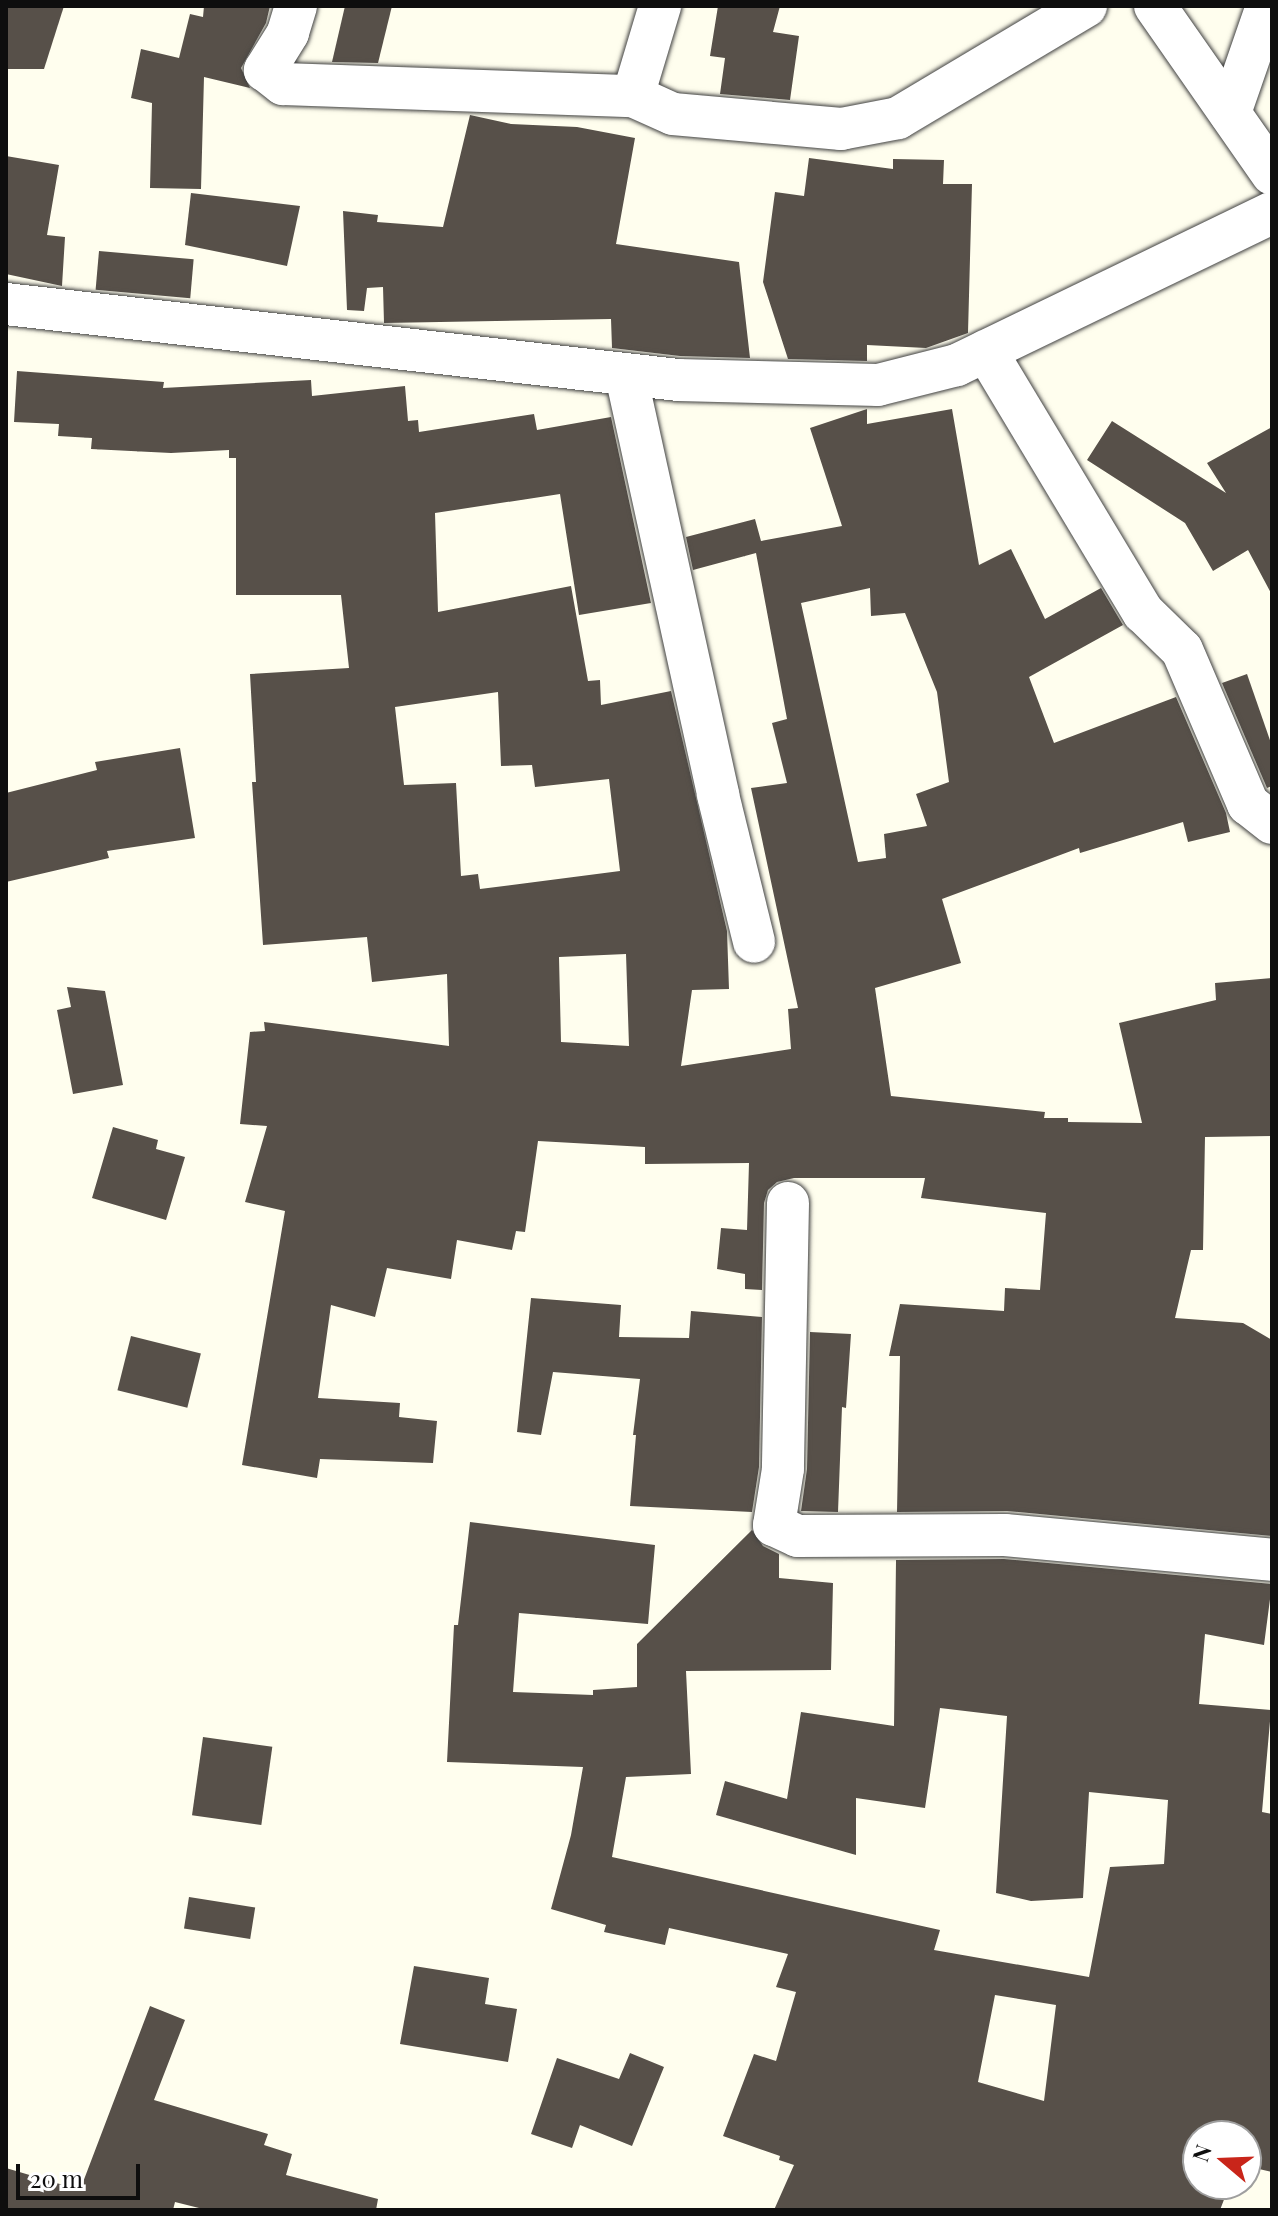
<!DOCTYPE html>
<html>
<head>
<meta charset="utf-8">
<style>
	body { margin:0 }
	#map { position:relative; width:1278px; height:2216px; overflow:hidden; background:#fffeee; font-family:"Playfair Display",serif }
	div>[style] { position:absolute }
	.building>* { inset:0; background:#575049; transform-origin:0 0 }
	.roads { filter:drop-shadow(0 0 2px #414141) drop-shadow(0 0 2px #414141) }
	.minor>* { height:42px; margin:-21px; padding:0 21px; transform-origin:21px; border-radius:21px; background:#fff }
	span { translate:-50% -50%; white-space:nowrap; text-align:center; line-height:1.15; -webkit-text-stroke:8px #fff; paint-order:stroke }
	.frame { position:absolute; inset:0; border:8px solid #0e0e0e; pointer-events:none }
	.north { position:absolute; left:1182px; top:2120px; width:80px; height:80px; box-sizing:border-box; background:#fff; border:2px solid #9f9f9f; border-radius:50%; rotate:289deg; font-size:22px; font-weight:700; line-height:32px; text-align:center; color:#0e0e0e }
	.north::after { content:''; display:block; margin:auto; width:28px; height:36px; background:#c9251a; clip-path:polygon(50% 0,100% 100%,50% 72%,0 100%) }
	.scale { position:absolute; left:16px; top:2164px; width:124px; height:36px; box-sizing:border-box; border:4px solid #0e0e0e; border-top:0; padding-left:10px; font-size:24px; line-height:28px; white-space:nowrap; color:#0e0e0e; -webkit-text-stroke:6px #fff; paint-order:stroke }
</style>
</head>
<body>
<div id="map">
	<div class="building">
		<i style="clip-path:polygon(6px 6px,64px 6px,44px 69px,6px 69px)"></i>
		<i style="clip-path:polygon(204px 6px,270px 6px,266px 23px,241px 68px,250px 88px,204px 77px,201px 189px,150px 188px,152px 103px,131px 98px,141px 49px,179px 58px,190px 14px,203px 17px)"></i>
		<i style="clip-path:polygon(345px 6px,392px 6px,378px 63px,332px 62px)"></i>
		<i style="clip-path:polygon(718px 6px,780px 6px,773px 32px,799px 36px,790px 100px,720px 94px,725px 58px,710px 56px)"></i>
		<i style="clip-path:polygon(470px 115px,511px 124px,577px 127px,635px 138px,616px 244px,739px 262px,750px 358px,680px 356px,612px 348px,611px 319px,384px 323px,383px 287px,367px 288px,364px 311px,347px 310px,343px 211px,378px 215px,377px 222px,443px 227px)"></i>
		<i style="clip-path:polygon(6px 156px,59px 165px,47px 235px,65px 237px,62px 286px,6px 274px)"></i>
		<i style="clip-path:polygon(809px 158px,893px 169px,893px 159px,944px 160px,943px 184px,972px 184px,968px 333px,926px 348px,867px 345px,867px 361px,788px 359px,763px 282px,775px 192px,804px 196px)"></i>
		<i style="clip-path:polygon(191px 193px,300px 206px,287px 266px,185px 245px)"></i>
		<i style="left:99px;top:251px;width:95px;height:39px;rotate:5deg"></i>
		<i style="clip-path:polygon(evenodd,17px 371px,164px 382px,163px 388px,311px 380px,312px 396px,405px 386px,408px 421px,418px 420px,419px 432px,534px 414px,537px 430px,611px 417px,651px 603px,579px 615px,560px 494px,435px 513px,438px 612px,571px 586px,588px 681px,600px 680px,601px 705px,671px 691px,727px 931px,729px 989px,692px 990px,681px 1066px,791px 1049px,788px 1009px,798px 1008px,751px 788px,787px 783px,772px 723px,787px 719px,756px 553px,693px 570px,686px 537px,755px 519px,761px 541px,842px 526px,810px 428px,867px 409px,867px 424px,952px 409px,979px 565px,1011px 549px,1045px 619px,1101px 588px,1123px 625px,1029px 677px,1054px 743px,1176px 697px,1226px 813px,1230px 832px,1188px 842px,1183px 822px,1080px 853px,1079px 848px,942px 899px,961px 963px,875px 988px,891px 1096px,1045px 1112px,1044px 1118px,1068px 1118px,1068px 1122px,1142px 1123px,1119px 1023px,1216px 1000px,1215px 983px,1272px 978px,1272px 1136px,1205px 1137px,1203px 1250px,1191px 1250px,1175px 1318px,1243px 1323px,1272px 1340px,1272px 1536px,1007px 1511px,897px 1512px,900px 1356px,889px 1356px,900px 1304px,1004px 1311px,1005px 1288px,1040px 1290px,1046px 1213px,921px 1198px,925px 1178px,794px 1178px,777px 1182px,768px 1190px,764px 1203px,762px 1290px,745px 1289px,745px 1274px,717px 1269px,721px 1228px,747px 1230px,749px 1163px,645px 1164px,645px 1147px,538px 1141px,525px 1232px,516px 1231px,512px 1250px,457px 1240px,451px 1279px,387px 1268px,375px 1317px,331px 1305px,318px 1398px,400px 1403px,399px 1417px,437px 1421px,433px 1463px,320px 1459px,317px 1478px,242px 1465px,285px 1211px,245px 1202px,267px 1126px,240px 1124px,250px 1032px,265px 1031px,264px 1022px,449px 1046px,447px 974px,372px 982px,367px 937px,263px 945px,252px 782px,256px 782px,250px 674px,349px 668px,341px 595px,236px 595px,236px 458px,229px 458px,229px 450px,171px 453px,91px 449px,92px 438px,58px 436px,59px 424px,14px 422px,17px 371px,870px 588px,871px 616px,905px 613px,937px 692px,949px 782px,916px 794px,927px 826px,884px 834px,886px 858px,858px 862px,801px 603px,870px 588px,17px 371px,498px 692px,501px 766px,532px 765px,535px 787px,609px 779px,620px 871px,480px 889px,478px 874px,461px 876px,456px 783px,404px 785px,395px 707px,498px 692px,17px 371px,626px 954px,629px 1046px,561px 1042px,559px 957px,626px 954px)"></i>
		<i style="clip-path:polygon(1112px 421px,1226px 493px,1207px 463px,1272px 427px,1272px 595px,1248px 550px,1213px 571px,1185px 523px,1087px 460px)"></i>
		<i style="clip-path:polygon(1247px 674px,1272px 746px,1272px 786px,1267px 788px,1222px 683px)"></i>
		<i style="clip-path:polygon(180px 748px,195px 838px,107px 851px,109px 858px,6px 882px,6px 793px,97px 770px,95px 762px)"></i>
		<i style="clip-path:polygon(67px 987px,105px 991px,123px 1085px,73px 1094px,57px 1010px,71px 1007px)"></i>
		<i style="clip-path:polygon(113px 1127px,158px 1140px,156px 1149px,185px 1157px,166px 1220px,92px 1198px)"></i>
		<i style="clip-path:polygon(531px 1298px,621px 1305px,619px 1337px,689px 1338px,691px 1311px,762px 1317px,759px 1467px,752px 1512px,630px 1506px,636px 1435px,633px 1435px,640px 1379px,553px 1372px,541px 1435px,517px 1432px)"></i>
		<i style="clip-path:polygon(810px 1332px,851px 1334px,846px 1408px,842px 1407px,838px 1512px,801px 1511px,807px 1469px)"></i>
		<i style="left:131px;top:1336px;width:72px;height:56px;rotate:14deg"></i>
		<i style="clip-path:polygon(evenodd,470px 1522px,655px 1545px,648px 1624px,519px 1613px,513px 1692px,593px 1695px,593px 1690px,637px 1687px,637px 1644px,752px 1530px,763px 1546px,779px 1554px,779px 1578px,833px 1583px,831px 1670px,686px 1671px,691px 1774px,626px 1777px,612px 1857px,940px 1930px,934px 1950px,1089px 1977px,1110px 1867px,1164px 1864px,1168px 1800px,1089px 1792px,1083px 1898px,1031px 1901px,996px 1893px,1007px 1716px,940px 1708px,925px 1808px,856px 1798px,856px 1855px,716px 1815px,725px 1781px,787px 1799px,801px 1712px,894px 1726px,896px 1560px,1004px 1559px,1272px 1584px,1264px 1645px,1205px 1634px,1199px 1704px,1271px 1710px,1262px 1812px,1272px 1814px,1272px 2172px,1246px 2166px,1246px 2136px,1198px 2136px,1198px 2184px,1230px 2184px,1220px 2210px,774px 2210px,794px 2165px,779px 2160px,780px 2156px,723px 2136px,754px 2054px,776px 2061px,796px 1992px,776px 1987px,788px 1954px,669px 1928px,665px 1945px,604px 1932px,606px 1925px,551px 1909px,571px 1835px,583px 1767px,447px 1762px,454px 1625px,458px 1625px,470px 1522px,995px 1995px,1056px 2005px,1044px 2101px,978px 2082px,995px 1995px)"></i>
		<i style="left:203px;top:1737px;width:70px;height:79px;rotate:8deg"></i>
		<i style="left:189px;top:1897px;width:67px;height:32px;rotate:9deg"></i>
		<i style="clip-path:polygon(414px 1966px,489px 1978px,485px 2004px,517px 2009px,508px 2062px,400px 2044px)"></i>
		<i style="clip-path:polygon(150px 2006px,185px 2020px,154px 2100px,268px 2134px,264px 2145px,292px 2154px,286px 2175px,378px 2199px,376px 2210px,207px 2210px,175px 2202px,173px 2210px,6px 2210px,6px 2168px,80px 2190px)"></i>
		<i style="clip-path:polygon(630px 2053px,664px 2067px,632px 2146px,580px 2125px,572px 2148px,531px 2134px,557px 2058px,619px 2079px)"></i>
	</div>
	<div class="roads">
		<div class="minor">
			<i style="left:296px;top:6px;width:28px;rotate:107deg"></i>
			<i style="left:288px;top:33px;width:44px;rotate:121.9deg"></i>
			<i style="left:265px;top:70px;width:23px;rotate:38deg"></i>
			<i style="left:283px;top:84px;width:350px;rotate:2deg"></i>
			<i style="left:633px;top:96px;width:44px;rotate:24.2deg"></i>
			<i style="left:673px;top:114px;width:169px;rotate:5.1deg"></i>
			<i style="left:841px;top:129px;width:58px;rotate:-10.9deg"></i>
			<i style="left:898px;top:118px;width:219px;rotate:-30.8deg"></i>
			<i style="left:1155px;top:6px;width:205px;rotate:55.1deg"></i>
			<i style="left:633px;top:96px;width:94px;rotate:-73.3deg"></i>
			<i style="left:1230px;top:113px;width:113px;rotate:-70.9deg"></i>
			<i style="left:6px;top:304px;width:676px;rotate:6.45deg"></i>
			<i style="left:678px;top:380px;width:200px;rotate:1.4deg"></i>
			<i style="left:878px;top:385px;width:81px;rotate:-14.2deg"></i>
			<i style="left:957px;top:365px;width:350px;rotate:-25.8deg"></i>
			<i style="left:986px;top:351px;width:305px;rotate:59deg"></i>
			<i style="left:1143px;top:612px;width:54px;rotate:44.3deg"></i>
			<i style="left:1182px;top:650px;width:168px;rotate:66.8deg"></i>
			<i style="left:1248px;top:804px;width:31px;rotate:38deg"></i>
			<i style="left:626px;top:375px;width:430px;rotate:77.6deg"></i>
			<i style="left:718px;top:795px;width:151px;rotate:76.2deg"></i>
			<i style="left:788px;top:1203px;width:266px;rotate:91.1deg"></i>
			<i style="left:783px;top:1469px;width:57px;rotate:99.1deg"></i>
			<i style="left:774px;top:1525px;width:26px;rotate:25deg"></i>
			<i style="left:798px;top:1536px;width:207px;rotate:-0.3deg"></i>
			<i style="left:1005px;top:1535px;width:268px;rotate:5.3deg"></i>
		</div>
	</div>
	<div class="frame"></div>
	<div class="north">N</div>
	<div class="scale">20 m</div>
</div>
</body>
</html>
